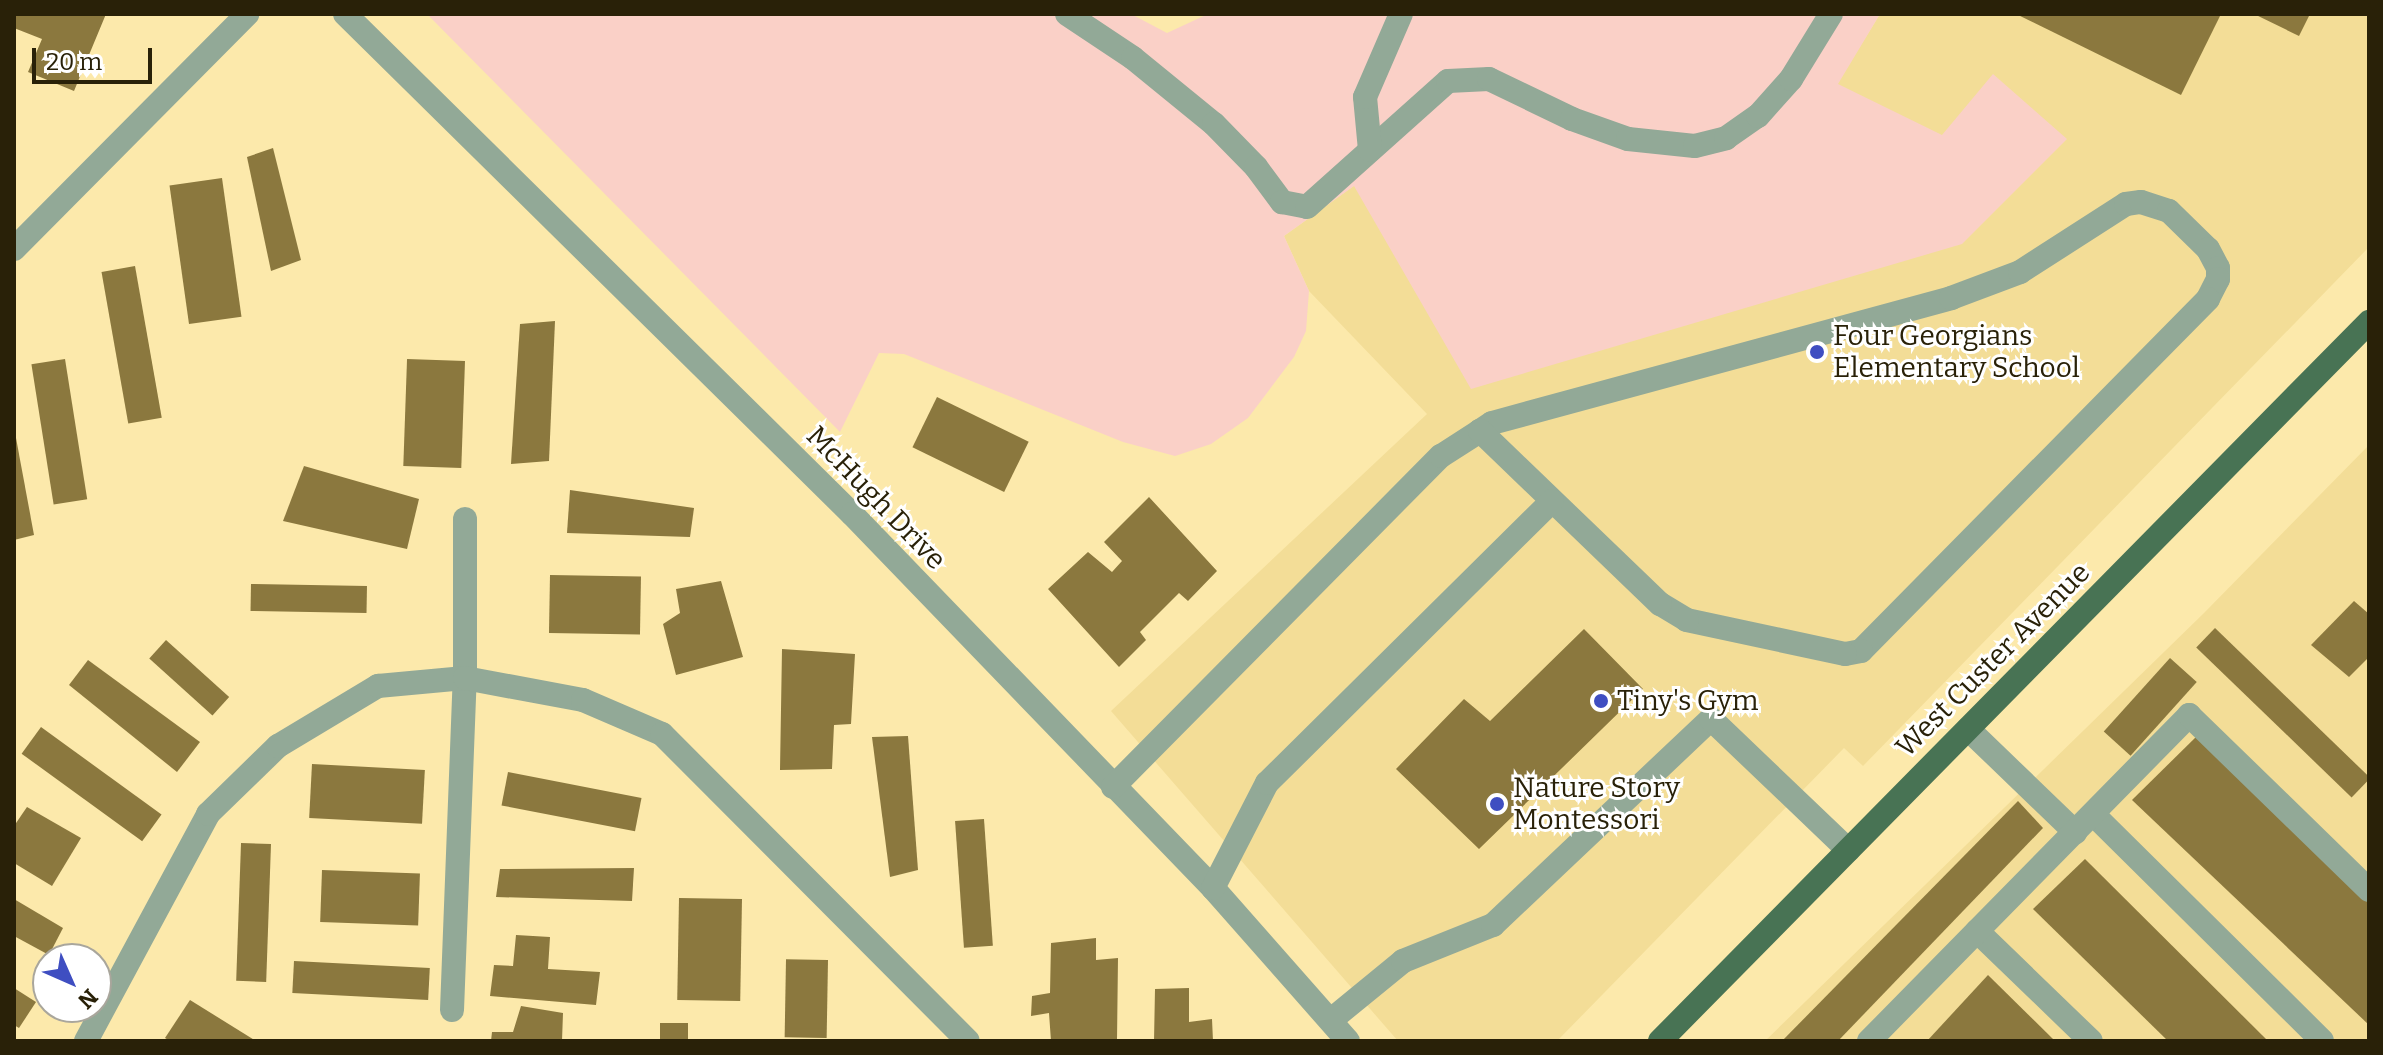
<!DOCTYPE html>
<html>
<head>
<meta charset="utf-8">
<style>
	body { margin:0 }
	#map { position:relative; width:2383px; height:1055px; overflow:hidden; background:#fce9ab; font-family:Bitter,serif }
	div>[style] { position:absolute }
	.built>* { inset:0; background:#f3dd97 }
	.green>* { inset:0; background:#fad0c7 }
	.building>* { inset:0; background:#8b783e; transform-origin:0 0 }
	.minor>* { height:24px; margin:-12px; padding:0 12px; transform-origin:12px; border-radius:12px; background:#92a997 }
	.major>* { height:24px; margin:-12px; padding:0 12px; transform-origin:12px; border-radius:12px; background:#487354 }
	.dots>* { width:22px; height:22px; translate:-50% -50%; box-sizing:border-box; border:4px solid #fff; border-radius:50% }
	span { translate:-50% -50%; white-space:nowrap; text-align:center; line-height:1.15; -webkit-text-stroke:6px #fff; paint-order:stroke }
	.poi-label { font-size:28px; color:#292108 }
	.left { translate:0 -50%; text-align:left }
	.street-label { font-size:28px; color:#292108 }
	.frame { position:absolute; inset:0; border:16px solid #292108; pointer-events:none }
	.north { position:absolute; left:32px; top:943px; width:80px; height:80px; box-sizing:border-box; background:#fff; border:2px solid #a9a69c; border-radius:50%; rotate:135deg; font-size:22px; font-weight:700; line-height:32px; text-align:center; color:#292108 }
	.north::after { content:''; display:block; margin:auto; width:28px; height:36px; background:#3f4ec1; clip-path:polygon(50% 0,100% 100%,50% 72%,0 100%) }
	.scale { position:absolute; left:32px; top:48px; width:120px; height:36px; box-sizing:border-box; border:4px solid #292108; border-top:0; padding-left:10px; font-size:24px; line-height:28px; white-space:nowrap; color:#292108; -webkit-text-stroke:6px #fff; paint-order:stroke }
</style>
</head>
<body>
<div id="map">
	<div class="built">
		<i style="clip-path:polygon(1880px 14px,2369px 14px,2369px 247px,1863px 766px,1844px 748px,1557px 1041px,1398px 1041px,1111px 711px,1427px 414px,1309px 291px,1284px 236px,1355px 185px,1837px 84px)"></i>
		<i style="clip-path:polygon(2369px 445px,2369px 1041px,1765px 1041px,2204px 613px)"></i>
	</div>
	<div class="green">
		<i style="clip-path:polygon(427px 14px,1131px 14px,1167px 33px,1208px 14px,1880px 14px,1838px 84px,1942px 135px,1993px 74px,2067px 139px,1962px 244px,1471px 389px,1354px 186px,1284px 236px,1309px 291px,1306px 331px,1294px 357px,1248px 418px,1211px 444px,1175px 456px,1123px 442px,904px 354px,879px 353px,840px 432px)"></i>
	</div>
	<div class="building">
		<i style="clip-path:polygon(15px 14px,106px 14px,74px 91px,28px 72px,42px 39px,14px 28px)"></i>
		<i style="clip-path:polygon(2016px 14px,2221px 14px,2181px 95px)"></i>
		<i style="clip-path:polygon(2254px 14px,2310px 14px,2299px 36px)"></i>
		<i style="clip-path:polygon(273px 148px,301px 260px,271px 271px,247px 157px)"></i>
		<i style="left:222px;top:178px;width:140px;height:53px;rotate:82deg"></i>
		<i style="left:135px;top:266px;width:154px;height:34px;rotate:80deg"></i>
		<i style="clip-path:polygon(555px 321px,549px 461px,511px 464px,520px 324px)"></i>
		<i style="left:65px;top:359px;width:142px;height:34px;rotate:81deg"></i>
		<i style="left:465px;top:361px;width:107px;height:58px;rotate:92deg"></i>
		<i style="left:937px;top:397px;width:102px;height:56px;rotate:26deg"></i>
		<i style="clip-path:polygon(16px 438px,34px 535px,14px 540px,14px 439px)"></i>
		<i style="clip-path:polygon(304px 466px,419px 499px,407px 549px,283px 521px)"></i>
		<i style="clip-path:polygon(570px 490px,694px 508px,690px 537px,567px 533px)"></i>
		<i style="clip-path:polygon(1149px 497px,1217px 571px,1188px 601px,1179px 593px,1140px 632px,1146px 640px,1119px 667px,1048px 589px,1088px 552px,1112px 572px,1122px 561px,1104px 542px)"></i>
		<i style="left:550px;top:575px;width:91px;height:58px;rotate:1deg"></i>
		<i style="clip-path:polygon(721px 581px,743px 657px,676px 675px,663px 624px,680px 613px,676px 589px)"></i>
		<i style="left:251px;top:584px;width:116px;height:27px;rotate:1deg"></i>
		<i style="clip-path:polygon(2354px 601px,2369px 614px,2369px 657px,2349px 677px,2311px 645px)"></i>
		<i style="left:2215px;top:628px;width:216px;height:27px;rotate:44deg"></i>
		<i style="clip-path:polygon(1584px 629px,1643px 689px,1479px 849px,1396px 769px,1464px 699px,1490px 721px)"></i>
		<i style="left:166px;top:640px;width:85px;height:25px;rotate:42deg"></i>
		<i style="clip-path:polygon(782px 649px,855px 654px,851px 724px,834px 725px,832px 769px,780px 770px)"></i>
		<i style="left:2170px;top:658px;width:36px;height:99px;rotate:42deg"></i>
		<i style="clip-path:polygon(88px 660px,200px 742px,177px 772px,69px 685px)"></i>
		<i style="left:41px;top:727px;width:149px;height:33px;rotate:36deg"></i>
		<i style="clip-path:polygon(2199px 734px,2369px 901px,2369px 1025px,2132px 800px)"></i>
		<i style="clip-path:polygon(908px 736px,918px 870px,890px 877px,872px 737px)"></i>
		<i style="left:312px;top:764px;width:113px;height:54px;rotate:3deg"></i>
		<i style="left:508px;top:772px;width:136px;height:34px;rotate:11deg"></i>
		<i style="clip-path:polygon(2018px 801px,2043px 828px,1838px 1041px,1782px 1041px)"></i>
		<i style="clip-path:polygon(27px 807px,81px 838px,52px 886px,14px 863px,14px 826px)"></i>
		<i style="left:984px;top:819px;width:127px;height:29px;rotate:86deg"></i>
		<i style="left:271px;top:844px;width:138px;height:30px;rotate:92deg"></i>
		<i style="clip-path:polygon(2085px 859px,2268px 1041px,2168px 1041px,2033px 909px)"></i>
		<i style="clip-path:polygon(634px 868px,632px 901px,496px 897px,500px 869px)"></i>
		<i style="left:322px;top:870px;width:98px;height:52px;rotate:2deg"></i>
		<i style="left:679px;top:898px;width:63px;height:102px;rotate:1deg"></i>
		<i style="clip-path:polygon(14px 899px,63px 928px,49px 955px,14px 936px)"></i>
		<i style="clip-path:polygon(516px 935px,550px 937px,548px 969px,600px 972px,596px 1005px,490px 996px,494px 965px,513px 966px)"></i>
		<i style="clip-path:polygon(1096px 938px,1096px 960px,1118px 958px,1117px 1041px,1051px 1041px,1049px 1013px,1031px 1016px,1032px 996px,1050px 993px,1051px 943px)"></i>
		<i style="left:828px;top:960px;width:78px;height:42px;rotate:91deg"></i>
		<i style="left:294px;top:961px;width:136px;height:32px;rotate:3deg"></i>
		<i style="clip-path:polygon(1988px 975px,2055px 1041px,1927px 1041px)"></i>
		<i style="clip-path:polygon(14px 988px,36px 1002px,19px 1028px,14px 1025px)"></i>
		<i style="clip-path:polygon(1189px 988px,1189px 1022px,1212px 1019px,1213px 1041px,1154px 1041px,1155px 989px)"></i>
		<i style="clip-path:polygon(190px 1000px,256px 1041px,170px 1041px,165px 1038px)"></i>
		<i style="clip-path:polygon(521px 1006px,563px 1013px,562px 1041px,491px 1041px,492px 1032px,513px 1032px)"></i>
		<i style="left:660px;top:1023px;width:28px;height:18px"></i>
	</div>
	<div class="minor">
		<i style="left:345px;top:14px;width:712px;rotate:44.6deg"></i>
		<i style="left:852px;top:514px;width:520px;rotate:46.01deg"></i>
		<i style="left:1213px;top:888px;width:204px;rotate:48.6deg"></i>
		<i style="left:1067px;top:14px;width:79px;rotate:33.7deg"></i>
		<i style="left:1133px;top:58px;width:104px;rotate:39.2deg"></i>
		<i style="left:1214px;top:124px;width:60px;rotate:45.7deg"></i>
		<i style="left:1256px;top:167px;width:44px;rotate:53.4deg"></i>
		<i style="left:1282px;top:202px;width:25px;rotate:11deg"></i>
		<i style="left:1307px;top:207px;width:189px;rotate:-41.8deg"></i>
		<i style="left:1448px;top:81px;width:41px;rotate:-2.8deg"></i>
		<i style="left:1489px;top:79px;width:92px;rotate:25.7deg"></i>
		<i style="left:1572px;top:119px;width:59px;rotate:19.7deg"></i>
		<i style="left:1628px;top:139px;width:67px;rotate:6deg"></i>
		<i style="left:1695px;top:146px;width:32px;rotate:-14deg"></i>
		<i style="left:1726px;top:138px;width:39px;rotate:-35deg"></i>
		<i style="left:1758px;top:116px;width:50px;rotate:-48.3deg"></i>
		<i style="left:1791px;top:79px;width:76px;rotate:-58.4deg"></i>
		<i style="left:1370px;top:150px;width:53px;rotate:-95.4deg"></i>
		<i style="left:1365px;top:97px;width:90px;rotate:-66.6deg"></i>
		<i style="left:14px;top:249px;width:331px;rotate:-45.2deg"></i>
		<i style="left:1968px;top:729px;width:149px;rotate:43.9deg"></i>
		<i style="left:1113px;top:787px;width:466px;rotate:-45.3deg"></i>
		<i style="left:1441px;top:456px;width:46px;rotate:-32.7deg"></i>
		<i style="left:1480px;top:431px;width:14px;rotate:-34deg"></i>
		<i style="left:1492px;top:423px;width:476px;rotate:-15.2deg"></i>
		<i style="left:1951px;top:298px;width:74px;rotate:-20.6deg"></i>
		<i style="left:2020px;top:272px;width:126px;rotate:-32.7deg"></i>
		<i style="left:2126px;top:204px;width:15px;rotate:-8deg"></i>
		<i style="left:2141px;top:202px;width:29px;rotate:18deg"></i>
		<i style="left:2169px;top:211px;width:54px;rotate:44.3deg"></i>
		<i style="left:2208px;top:249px;width:21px;rotate:62deg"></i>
		<i style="left:2218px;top:268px;width:11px;rotate:90deg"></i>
		<i style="left:2218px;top:279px;width:22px;rotate:117deg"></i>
		<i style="left:2208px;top:299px;width:494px;rotate:134.6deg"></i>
		<i style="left:1861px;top:651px;width:16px;rotate:169deg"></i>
		<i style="left:1845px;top:654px;width:162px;rotate:-167.9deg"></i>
		<i style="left:1687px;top:620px;width:31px;rotate:-149deg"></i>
		<i style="left:1660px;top:604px;width:250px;rotate:-136.1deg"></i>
		<i style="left:2093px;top:814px;width:322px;rotate:44.7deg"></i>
		<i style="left:1213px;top:888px;width:118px;rotate:-62.8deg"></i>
		<i style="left:1267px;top:783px;width:401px;rotate:-44.7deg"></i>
		<i style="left:1977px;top:931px;width:158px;rotate:44deg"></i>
		<i style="left:452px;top:1010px;width:332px;rotate:-87.8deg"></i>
		<i style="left:465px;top:678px;width:159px;rotate:-90deg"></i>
		<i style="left:1331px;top:1020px;width:93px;rotate:-39.3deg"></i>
		<i style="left:1403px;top:961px;width:97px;rotate:-21.8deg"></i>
		<i style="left:1493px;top:925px;width:300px;rotate:-43.4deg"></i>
		<i style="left:1711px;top:719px;width:190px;rotate:43.7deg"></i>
		<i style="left:86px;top:1041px;width:258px;rotate:-61.7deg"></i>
		<i style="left:208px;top:814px;width:98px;rotate:-44.2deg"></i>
		<i style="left:278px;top:746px;width:117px;rotate:-31deg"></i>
		<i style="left:378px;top:686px;width:87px;rotate:-5.3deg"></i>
		<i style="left:465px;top:678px;width:120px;rotate:10.6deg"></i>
		<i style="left:583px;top:700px;width:86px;rotate:23.3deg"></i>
		<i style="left:662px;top:734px;width:433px;rotate:45.1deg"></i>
		<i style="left:1869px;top:1041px;width:457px;rotate:-45.5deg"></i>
		<i style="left:2189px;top:715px;width:251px;rotate:44.2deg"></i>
	</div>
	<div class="major">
		<i style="left:1660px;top:1041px;width:1010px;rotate:-45.4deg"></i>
	</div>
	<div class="dots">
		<i style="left:1817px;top:352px;background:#3f4ec1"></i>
		<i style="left:1601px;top:701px;background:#3f4ec1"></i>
		<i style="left:1497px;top:804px;background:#3f4ec1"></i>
	</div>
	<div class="poi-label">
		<span class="left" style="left:1833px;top:352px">Four Georgians<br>Elementary School</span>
		<span class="left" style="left:1617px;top:701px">Tiny's Gym</span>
		<span class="left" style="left:1513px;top:804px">Nature Story<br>Montessori</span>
	</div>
	<div class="street-label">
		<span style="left:876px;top:498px;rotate:46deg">McHugh Drive</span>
		<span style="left:1993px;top:660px;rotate:-45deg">West Custer Avenue</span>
	</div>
	<div class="frame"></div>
	<div class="north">N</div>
	<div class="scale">20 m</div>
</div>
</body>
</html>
